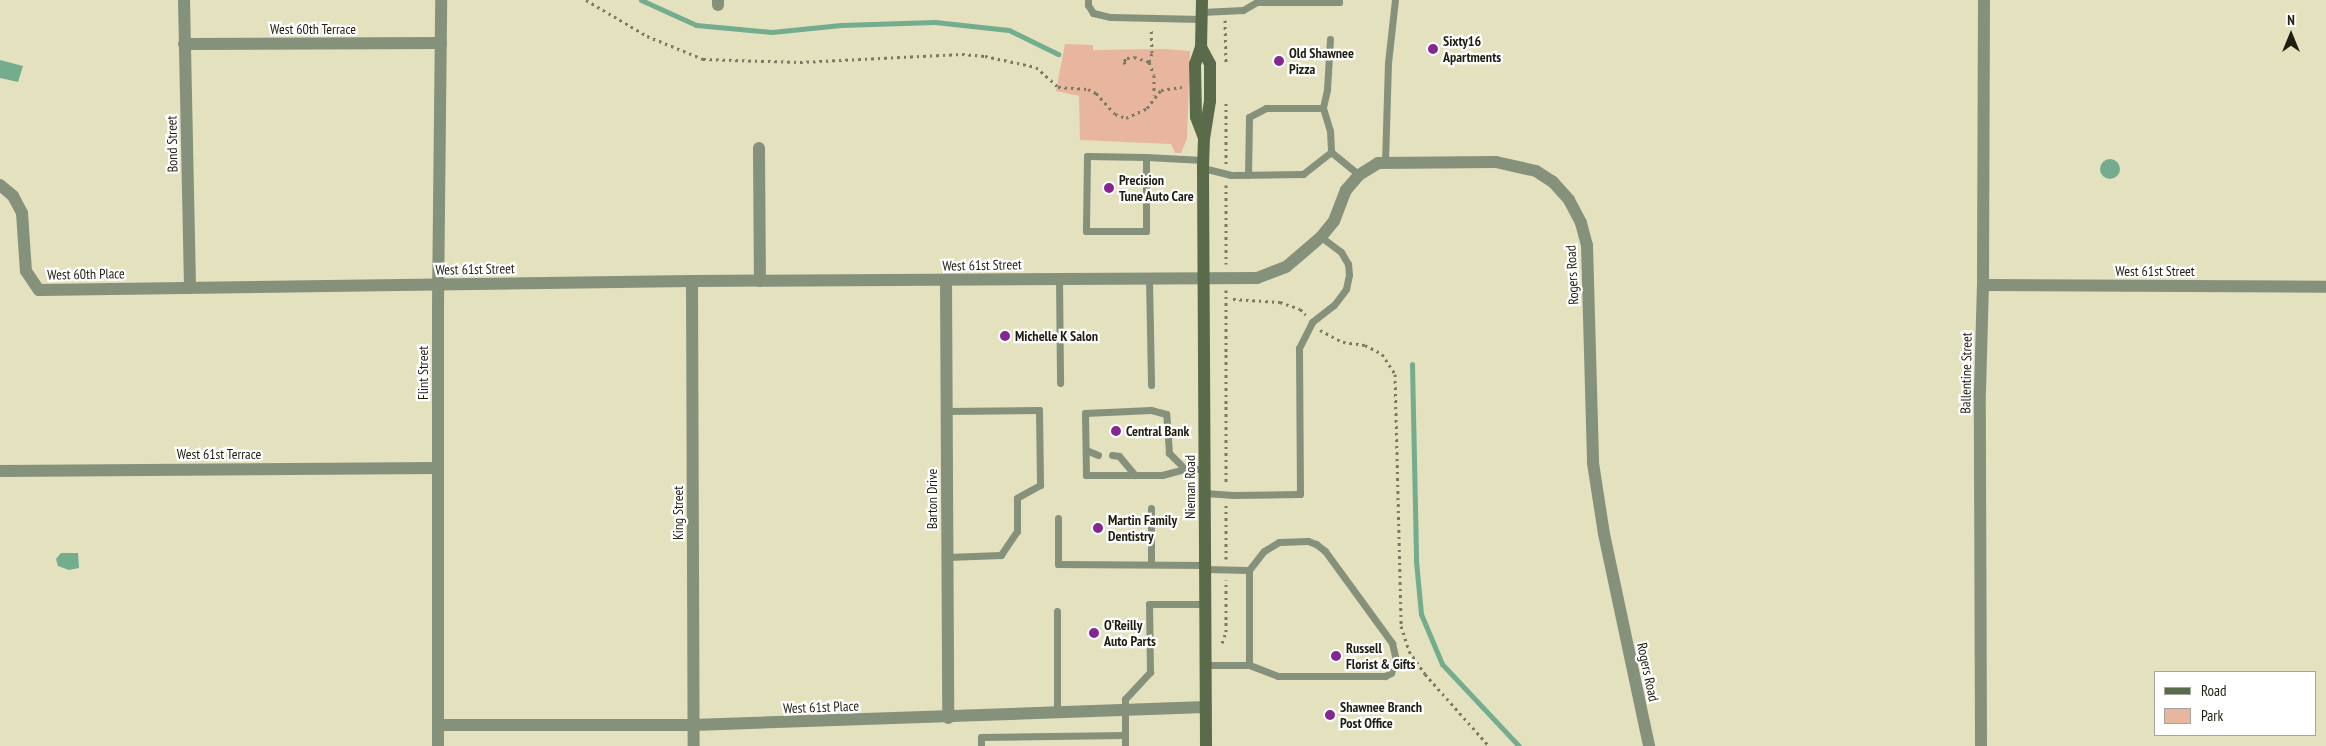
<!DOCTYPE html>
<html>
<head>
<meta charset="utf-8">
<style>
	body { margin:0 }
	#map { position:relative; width:2326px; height:746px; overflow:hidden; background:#e4e1bf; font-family:"PT Sans Narrow",sans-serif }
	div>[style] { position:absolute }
	.green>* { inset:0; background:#e8b69f }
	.water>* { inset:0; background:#73ad8d }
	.round { border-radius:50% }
	.stream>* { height:5px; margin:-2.5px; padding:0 2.5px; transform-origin:2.5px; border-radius:2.5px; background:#73ad8d }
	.path>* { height:3px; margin-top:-1.5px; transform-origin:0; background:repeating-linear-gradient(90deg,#7b7962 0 2.5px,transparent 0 6.5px) }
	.lane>* { height:7px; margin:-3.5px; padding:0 3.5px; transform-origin:3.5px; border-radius:3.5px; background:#85917b }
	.street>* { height:12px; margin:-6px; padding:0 6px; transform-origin:6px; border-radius:6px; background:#85917b }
	.secondary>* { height:12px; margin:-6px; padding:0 6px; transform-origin:6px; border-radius:6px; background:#5a6b4b }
	.dots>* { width:14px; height:14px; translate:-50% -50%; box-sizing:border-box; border:2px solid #fff; border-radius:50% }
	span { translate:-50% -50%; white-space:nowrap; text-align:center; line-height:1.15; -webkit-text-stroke:4.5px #fff; paint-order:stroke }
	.street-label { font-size:14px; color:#1f1e11 }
	.poi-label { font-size:14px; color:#1f1e11; font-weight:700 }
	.left { translate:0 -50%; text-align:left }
	.legend { position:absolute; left:2154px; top:671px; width:162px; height:65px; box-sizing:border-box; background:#fff; border:1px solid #a5a5a0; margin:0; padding:6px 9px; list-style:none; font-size:15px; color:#1f1e11 }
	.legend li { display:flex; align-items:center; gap:10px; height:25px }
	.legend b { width:25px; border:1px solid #a5a5a0 }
	.north { position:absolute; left:2266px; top:10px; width:50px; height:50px; -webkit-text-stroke:4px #fff; paint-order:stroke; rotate:0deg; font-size:14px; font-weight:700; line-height:20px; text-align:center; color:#1f1e11 }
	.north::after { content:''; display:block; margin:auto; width:18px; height:22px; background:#1f1e11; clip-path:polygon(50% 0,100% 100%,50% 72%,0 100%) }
</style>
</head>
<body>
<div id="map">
	<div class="green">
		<i style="clip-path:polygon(1065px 44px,1093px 45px,1093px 50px,1164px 49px,1190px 51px,1187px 139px,1181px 153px,1175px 153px,1171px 144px,1080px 140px,1079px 96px,1056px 91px)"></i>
	</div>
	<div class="water">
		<i style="clip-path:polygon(0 60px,23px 66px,18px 82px,0 78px)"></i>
		<i class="round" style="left:2100px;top:159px;width:20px;height:20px"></i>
		<i style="clip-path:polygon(61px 553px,78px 553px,79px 568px,69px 570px,58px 566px,56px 559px)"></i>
	</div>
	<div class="stream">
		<i style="left:641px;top:0;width:60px;rotate:24.4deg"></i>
		<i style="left:696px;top:25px;width:76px;rotate:5.3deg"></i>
		<i style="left:772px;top:32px;width:69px;rotate:-5.8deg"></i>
		<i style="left:841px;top:25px;width:94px;rotate:-1.8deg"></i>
		<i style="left:935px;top:22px;width:74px;rotate:6.2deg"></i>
		<i style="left:1009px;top:30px;width:55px;rotate:26.1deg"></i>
		<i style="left:1412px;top:364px;width:197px;rotate:88.8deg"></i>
		<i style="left:1416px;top:561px;width:53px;rotate:84.6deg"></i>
		<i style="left:1421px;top:614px;width:54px;rotate:67.2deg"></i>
		<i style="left:1442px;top:664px;width:112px;rotate:46.8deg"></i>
	</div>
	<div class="path">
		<i style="left:586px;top:0;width:71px;rotate:30.5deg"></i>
		<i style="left:647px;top:36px;width:61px;rotate:22.3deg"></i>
		<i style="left:703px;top:59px;width:97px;rotate:1.8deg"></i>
		<i style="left:800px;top:62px;width:162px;rotate:-2.8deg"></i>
		<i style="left:962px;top:54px;width:23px;rotate:5deg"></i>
		<i style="left:985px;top:56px;width:52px;rotate:12.2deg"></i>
		<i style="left:1036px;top:67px;width:30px;rotate:42deg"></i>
		<i style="left:1058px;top:87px;width:30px;rotate:4deg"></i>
		<i style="left:1088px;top:89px;width:9px;rotate:27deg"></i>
		<i style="left:1096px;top:93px;width:28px;rotate:48deg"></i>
		<i style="left:1115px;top:114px;width:12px;rotate:20deg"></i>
		<i style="left:1126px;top:118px;width:23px;rotate:-25deg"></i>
		<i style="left:1147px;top:108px;width:23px;rotate:-52deg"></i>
		<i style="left:1161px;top:90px;width:21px;rotate:-8deg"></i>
		<i style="left:1225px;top:20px;width:44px;rotate:88.7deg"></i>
		<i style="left:1149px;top:62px;width:9px;rotate:-72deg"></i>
		<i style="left:1152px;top:53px;width:25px;rotate:-92deg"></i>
		<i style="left:1125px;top:64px;width:3px;rotate:-108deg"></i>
		<i style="left:1124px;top:61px;width:4px;rotate:-45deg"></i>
		<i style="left:1127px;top:58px;width:7px;rotate:-8deg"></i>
		<i style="left:1134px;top:57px;width:16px;rotate:18deg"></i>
		<i style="left:1149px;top:62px;width:14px;rotate:69deg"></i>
		<i style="left:1154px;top:75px;width:20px;rotate:90deg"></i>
		<i style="left:1226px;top:103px;width:61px;rotate:90deg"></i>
		<i style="left:1226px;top:185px;width:79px;rotate:90deg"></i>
		<i style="left:1226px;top:290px;width:194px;rotate:90deg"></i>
		<i style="left:1233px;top:299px;width:47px;rotate:3.7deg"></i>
		<i style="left:1280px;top:302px;width:21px;rotate:19deg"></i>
		<i style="left:1300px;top:309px;width:8px;rotate:45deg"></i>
		<i style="left:1320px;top:330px;width:26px;rotate:28deg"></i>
		<i style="left:1343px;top:342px;width:22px;rotate:8deg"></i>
		<i style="left:1365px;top:345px;width:19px;rotate:28deg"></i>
		<i style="left:1382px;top:354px;width:24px;rotate:57deg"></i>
		<i style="left:1395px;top:374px;width:252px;rotate:88.6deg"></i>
		<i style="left:1401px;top:626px;width:26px;rotate:72deg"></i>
		<i style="left:1409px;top:651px;width:28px;rotate:55deg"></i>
		<i style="left:1425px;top:674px;width:96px;rotate:48.4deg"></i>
		<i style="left:1226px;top:505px;width:54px;rotate:90deg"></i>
		<i style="left:1222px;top:643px;width:12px;rotate:-70deg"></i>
		<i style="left:1226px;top:632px;width:52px;rotate:-90deg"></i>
	</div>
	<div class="lane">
		<i style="left:1088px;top:0;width:5px;rotate:90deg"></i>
		<i style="left:1088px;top:5px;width:9px;rotate:58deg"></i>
		<i style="left:1093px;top:13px;width:18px;rotate:13deg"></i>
		<i style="left:1111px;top:17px;width:91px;rotate:1.3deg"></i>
		<i style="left:1202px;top:12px;width:41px;rotate:-2.8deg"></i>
		<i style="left:1243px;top:10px;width:16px;rotate:-30deg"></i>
		<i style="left:1257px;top:2px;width:82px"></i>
		<i style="left:1339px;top:2px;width:2px;rotate:-90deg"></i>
		<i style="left:1330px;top:39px;width:51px;rotate:93.4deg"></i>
		<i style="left:1327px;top:90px;width:18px;rotate:103deg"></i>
		<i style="left:1323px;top:108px;width:24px;rotate:73deg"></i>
		<i style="left:1330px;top:131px;width:21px;rotate:87deg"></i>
		<i style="left:1146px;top:157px;width:59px;rotate:-179deg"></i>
		<i style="left:1087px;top:156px;width:75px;rotate:90.8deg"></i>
		<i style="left:1086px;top:231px;width:60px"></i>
		<i style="left:1146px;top:231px;width:74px;rotate:-90deg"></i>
		<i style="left:1146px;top:157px;width:57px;rotate:3deg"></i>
		<i style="left:1385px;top:163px;width:100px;rotate:-88.3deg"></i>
		<i style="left:1388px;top:63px;width:63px;rotate:-83.7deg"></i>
		<i style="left:1203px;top:168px;width:29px;rotate:14deg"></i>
		<i style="left:1231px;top:175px;width:72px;rotate:-0.8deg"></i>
		<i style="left:1303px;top:174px;width:36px;rotate:-38deg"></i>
		<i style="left:1331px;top:152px;width:36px;rotate:39deg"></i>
		<i style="left:1248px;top:175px;width:58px;rotate:-89deg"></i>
		<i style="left:1249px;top:117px;width:19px;rotate:-28deg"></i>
		<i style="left:1266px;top:108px;width:57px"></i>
		<i style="left:1149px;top:278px;width:107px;rotate:88.9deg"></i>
		<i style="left:1059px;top:279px;width:104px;rotate:89.4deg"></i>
		<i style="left:947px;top:411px;width:92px;rotate:-0.6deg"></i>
		<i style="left:1039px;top:410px;width:75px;rotate:89.2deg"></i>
		<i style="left:1040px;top:485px;width:26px;rotate:151deg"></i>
		<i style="left:1017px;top:498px;width:33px;rotate:90deg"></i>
		<i style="left:1017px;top:531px;width:29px;rotate:124deg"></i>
		<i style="left:1001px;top:555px;width:54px;rotate:177.9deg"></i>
		<i style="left:1086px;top:450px;width:13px;rotate:23deg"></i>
		<i style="left:1112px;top:455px;width:7px;rotate:8deg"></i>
		<i style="left:1119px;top:456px;width:25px;rotate:50deg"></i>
		<i style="left:1185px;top:469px;width:23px;rotate:-135deg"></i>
		<i style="left:1169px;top:453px;width:39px;rotate:-94deg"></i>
		<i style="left:1166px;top:414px;width:16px;rotate:-165deg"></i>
		<i style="left:1151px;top:410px;width:66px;rotate:177.4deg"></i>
		<i style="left:1085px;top:413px;width:62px;rotate:89.1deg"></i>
		<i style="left:1086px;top:475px;width:76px"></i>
		<i style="left:1162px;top:475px;width:24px;rotate:-15deg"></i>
		<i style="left:1185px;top:469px;width:20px"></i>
		<i style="left:1205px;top:493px;width:28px;rotate:4deg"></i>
		<i style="left:1233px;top:495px;width:67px;rotate:-0.9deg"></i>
		<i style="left:1300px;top:494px;width:146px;rotate:-90.4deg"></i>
		<i style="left:1299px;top:348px;width:29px;rotate:-63deg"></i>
		<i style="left:1312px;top:322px;width:28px;rotate:-38deg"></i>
		<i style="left:1334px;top:305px;width:20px;rotate:-53deg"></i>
		<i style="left:1346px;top:289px;width:14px;rotate:-78deg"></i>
		<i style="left:1349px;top:275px;width:11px;rotate:-95deg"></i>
		<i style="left:1348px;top:264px;width:14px;rotate:-120deg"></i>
		<i style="left:1341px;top:252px;width:25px;rotate:-143deg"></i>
		<i style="left:1151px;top:508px;width:56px;rotate:90deg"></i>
		<i style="left:1058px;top:518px;width:46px;rotate:90deg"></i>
		<i style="left:1058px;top:564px;width:147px;rotate:0.4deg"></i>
		<i style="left:1205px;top:569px;width:44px;rotate:1.3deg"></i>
		<i style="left:1249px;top:570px;width:95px;rotate:90deg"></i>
		<i style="left:1249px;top:665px;width:43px;rotate:180deg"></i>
		<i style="left:1249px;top:570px;width:24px;rotate:-52deg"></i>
		<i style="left:1264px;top:551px;width:17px;rotate:-31deg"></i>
		<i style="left:1279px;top:542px;width:29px;rotate:-2deg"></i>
		<i style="left:1308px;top:541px;width:9px;rotate:21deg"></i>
		<i style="left:1316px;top:544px;width:11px;rotate:38deg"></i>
		<i style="left:1325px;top:551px;width:114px;rotate:53.9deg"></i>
		<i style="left:1392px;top:643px;width:18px;rotate:77deg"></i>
		<i style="left:1396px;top:661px;width:13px;rotate:113deg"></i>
		<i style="left:1391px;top:673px;width:7px;rotate:153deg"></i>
		<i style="left:1385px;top:676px;width:107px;rotate:180deg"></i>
		<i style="left:1278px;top:676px;width:31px;rotate:-159deg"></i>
		<i style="left:1057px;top:611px;width:102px;rotate:90deg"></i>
		<i style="left:981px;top:746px;width:9px;rotate:-90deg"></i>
		<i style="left:981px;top:737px;width:144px;rotate:-0.8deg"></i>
		<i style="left:1125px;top:746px;width:47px;rotate:-90deg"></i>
		<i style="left:1125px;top:699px;width:37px;rotate:-47deg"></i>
		<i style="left:1150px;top:672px;width:68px;rotate:-90.8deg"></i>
		<i style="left:1149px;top:604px;width:56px"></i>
	</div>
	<div class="street">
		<i style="left:184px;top:0;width:288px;rotate:88.8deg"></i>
		<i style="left:718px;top:0;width:5px;rotate:90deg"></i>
		<i style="left:184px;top:44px;width:257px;rotate:-0.2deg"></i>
		<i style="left:759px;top:148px;width:133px;rotate:89.6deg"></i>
		<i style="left:0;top:185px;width:17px;rotate:40deg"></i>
		<i style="left:13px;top:196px;width:19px;rotate:62deg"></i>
		<i style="left:22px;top:213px;width:58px;rotate:86.1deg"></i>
		<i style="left:26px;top:271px;width:23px;rotate:56deg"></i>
		<i style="left:39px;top:290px;width:653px;rotate:-0.79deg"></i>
		<i style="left:692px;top:281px;width:565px;rotate:-0.3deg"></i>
		<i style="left:1257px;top:278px;width:31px;rotate:-21deg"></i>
		<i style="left:1286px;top:267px;width:46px;rotate:-40.6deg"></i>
		<i style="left:1321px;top:237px;width:21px;rotate:-51deg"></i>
		<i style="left:1334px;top:221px;width:33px;rotate:-69deg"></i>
		<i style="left:1346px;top:190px;width:20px;rotate:-49deg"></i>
		<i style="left:1359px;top:175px;width:22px;rotate:-32deg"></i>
		<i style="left:1378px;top:163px;width:118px;rotate:-0.5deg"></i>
		<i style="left:1496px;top:162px;width:41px;rotate:12.7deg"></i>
		<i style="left:1536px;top:171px;width:20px;rotate:33deg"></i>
		<i style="left:1553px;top:182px;width:24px;rotate:48deg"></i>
		<i style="left:1569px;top:200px;width:26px;rotate:62deg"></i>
		<i style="left:1581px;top:223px;width:23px;rotate:75deg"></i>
		<i style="left:1587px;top:245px;width:218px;rotate:88.4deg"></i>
		<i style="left:1593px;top:463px;width:72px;rotate:81.2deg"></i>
		<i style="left:1604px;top:534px;width:217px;rotate:78deg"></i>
		<i style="left:692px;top:281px;width:465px;rotate:89.8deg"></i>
		<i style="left:946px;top:281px;width:437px;rotate:89.7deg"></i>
		<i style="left:1983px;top:285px;width:343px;rotate:0.3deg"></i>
		<i style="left:0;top:471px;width:438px;rotate:-0.4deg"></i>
		<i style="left:438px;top:725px;width:256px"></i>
		<i style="left:694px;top:725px;width:512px;rotate:-2.01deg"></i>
		<i style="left:438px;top:746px;width:441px;rotate:-90deg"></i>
		<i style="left:438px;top:305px;width:305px;rotate:-89.4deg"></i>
		<i style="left:1981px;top:746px;width:355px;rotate:-90.2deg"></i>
		<i style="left:1980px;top:391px;width:106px;rotate:-88.4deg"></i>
		<i style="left:1983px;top:285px;width:285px;rotate:-89.8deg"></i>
	</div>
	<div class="secondary">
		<i style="left:1202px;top:0;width:47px;rotate:91.2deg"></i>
		<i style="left:1201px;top:47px;width:18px;rotate:109deg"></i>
		<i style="left:1195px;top:64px;width:53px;rotate:88.9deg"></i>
		<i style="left:1196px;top:117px;width:22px;rotate:69deg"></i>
		<i style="left:1201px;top:47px;width:19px;rotate:62deg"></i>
		<i style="left:1210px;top:64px;width:37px;rotate:90deg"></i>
		<i style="left:1210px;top:101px;width:37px;rotate:99deg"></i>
		<i style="left:1204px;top:138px;width:30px;rotate:92deg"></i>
		<i style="left:1203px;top:168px;width:578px;rotate:89.7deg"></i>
	</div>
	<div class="dots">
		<i style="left:1433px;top:49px;background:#852791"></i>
		<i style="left:1279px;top:61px;background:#852791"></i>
		<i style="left:1109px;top:188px;background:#852791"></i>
		<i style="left:1005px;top:336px;background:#852791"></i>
		<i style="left:1116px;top:431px;background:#852791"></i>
		<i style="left:1098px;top:528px;background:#852791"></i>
		<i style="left:1094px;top:633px;background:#852791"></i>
		<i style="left:1336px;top:656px;background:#852791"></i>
		<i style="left:1330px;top:715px;background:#852791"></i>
	</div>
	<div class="street-label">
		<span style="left:313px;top:29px">West 60th Terrace</span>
		<span style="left:172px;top:144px;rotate:-91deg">Bond Street</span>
		<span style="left:982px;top:265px;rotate:-1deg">West 61st Street</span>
		<span style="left:475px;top:269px;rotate:-1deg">West 61st Street</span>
		<span style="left:2155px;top:271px">West 61st Street</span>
		<span style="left:86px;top:274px;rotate:-1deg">West 60th Place</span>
		<span style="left:1572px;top:275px;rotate:-93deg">Rogers Road</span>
		<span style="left:423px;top:373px;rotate:-90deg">Flint Street</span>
		<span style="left:1966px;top:373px;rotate:-89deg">Ballentine Street</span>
		<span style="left:219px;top:454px">West 61st Terrace</span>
		<span style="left:1190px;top:487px;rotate:-90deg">Nieman Road</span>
		<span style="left:932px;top:499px;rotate:-90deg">Barton Drive</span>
		<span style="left:678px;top:513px;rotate:-90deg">King Street</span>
		<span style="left:1648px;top:672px;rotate:78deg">Rogers Road</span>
		<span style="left:821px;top:707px;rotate:-2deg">West 61st Place</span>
	</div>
	<div class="poi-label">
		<span class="left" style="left:1443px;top:49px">Sixty16<br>Apartments</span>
		<span class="left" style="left:1289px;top:61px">Old Shawnee<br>Pizza</span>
		<span class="left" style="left:1119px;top:188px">Precision<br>Tune Auto Care</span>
		<span class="left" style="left:1015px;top:336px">Michelle K Salon</span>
		<span class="left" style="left:1126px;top:431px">Central Bank</span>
		<span class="left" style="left:1108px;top:528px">Martin Family<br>Dentistry</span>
		<span class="left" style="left:1104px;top:633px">O'Reilly<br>Auto Parts</span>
		<span class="left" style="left:1346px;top:656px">Russell<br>Florist &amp; Gifts</span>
		<span class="left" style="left:1340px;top:715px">Shawnee Branch<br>Post Office</span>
	</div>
	<ul class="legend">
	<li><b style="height:6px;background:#5a6b4b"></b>Road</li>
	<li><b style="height:14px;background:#e8b69f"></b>Park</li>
	</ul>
	<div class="north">N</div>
</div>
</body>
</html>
